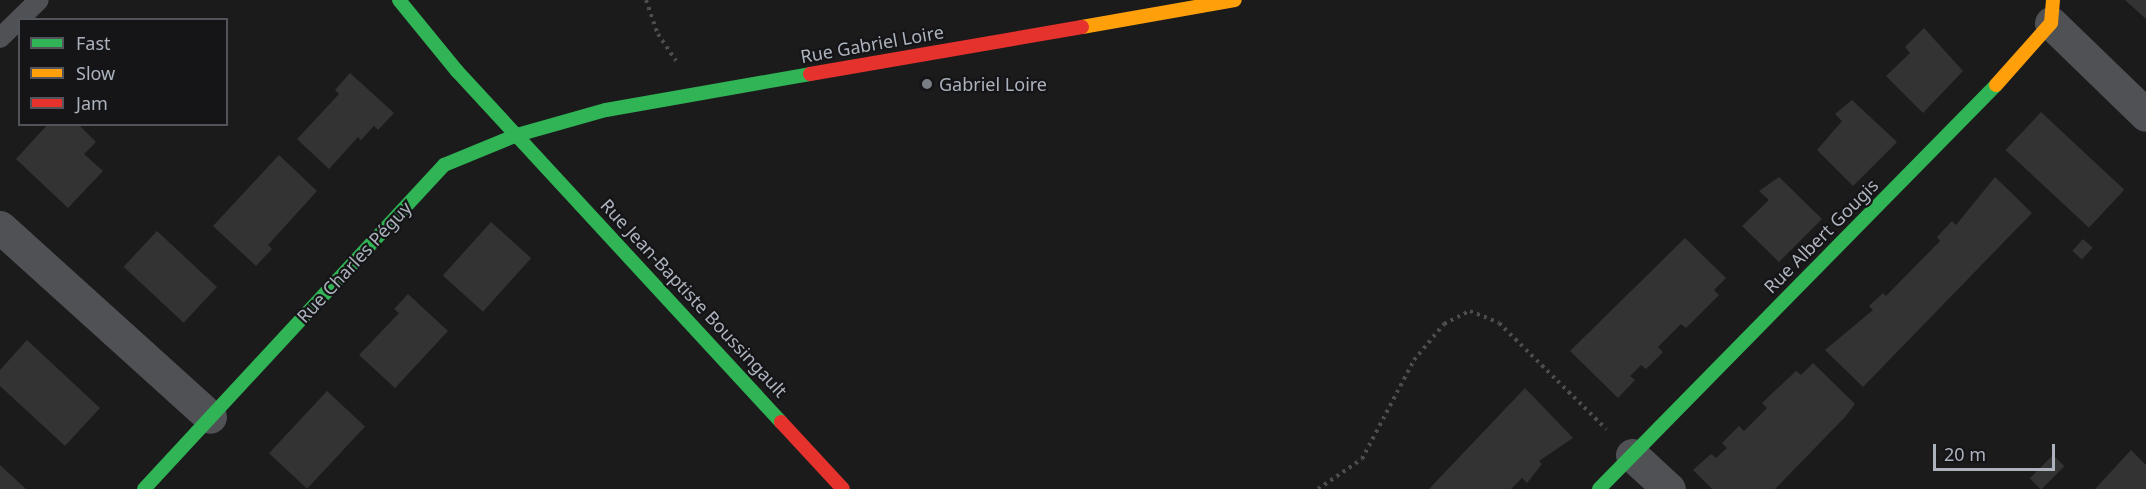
<!DOCTYPE html>
<html>
<head>
<meta charset="utf-8">
<style>
	body { margin:0 }
	#map { position:relative; width:2146px; height:489px; overflow:hidden; background:#1b1b1c; font-family:"Noto Sans",sans-serif }
	div>[style] { position:absolute }
	.building>* { inset:0; background:#333334; transform-origin:0 0 }
	.path>* { height:4px; margin-top:-2px; transform-origin:0; background:repeating-linear-gradient(90deg,#4b4d4f 0 3px,transparent 0 7.5px) }
	.lane>* { height:20px; margin:-10px; padding:0 10px; transform-origin:10px; border-radius:10px; background:#4f5155 }
	.street>* { height:33px; margin:-16.5px; padding:0 16.5px; transform-origin:16.5px; border-radius:16.5px; background:#4f5155 }
	.fast>* { height:14px; margin:-7px; padding:0 7px; transform-origin:7px; border-radius:7px; background:#30b455 }
	.slow>* { height:14px; margin:-7px; padding:0 7px; transform-origin:7px; border-radius:7px; background:#ff9f0a }
	.jam>* { height:14px; margin:-7px; padding:0 7px; transform-origin:7px; border-radius:7px; background:#e5322d }
	.dots>* { width:16px; height:16px; translate:-50% -50%; box-sizing:border-box; border:3px solid #151518; border-radius:50% }
	span { translate:-50% -50%; white-space:nowrap; text-align:center; line-height:1.15; -webkit-text-stroke:4.5px #151518; paint-order:stroke }
	.street-label { font-size:18px; color:#acb3bd }
	.poi-label { font-size:18px; color:#acb3bd }
	.left { translate:0 -50%; text-align:left }
	.legend { position:absolute; left:18px; top:18px; width:210px; height:108px; box-sizing:border-box; background:#151518; border:2px solid #51545a; margin:0; padding:8px 10px; list-style:none; font-size:18px; color:#acb3bd }
	.legend li { display:flex; align-items:center; gap:12px; height:30px }
	.legend b { width:30px; border:2px solid #51545a }
	.scale { position:absolute; left:1933px; top:444px; width:122px; height:27px; box-sizing:border-box; border:3px solid #acb3bd; border-top:0; padding-left:8px; font-size:18px; line-height:21px; white-space:nowrap; color:#acb3bd; -webkit-text-stroke:4px #151518; paint-order:stroke }
</style>
</head>
<body>
<div id="map">
	<div class="building">
		<i style="clip-path:polygon(2125px 0,2146px 0,2146px 19px)"></i>
		<i style="clip-path:polygon(1924px 28px,1963px 71px,1923px 113px,1886px 76px,1910px 53px,1905px 47px)"></i>
		<i style="clip-path:polygon(350px 73px,394px 113px,378px 130px,374px 126px,361px 140px,358px 137px,329px 169px,297px 139px,339px 94px,335px 90px)"></i>
		<i style="clip-path:polygon(1852px 100px,1897px 142px,1853px 186px,1817px 150px,1842px 121px,1835px 114px)"></i>
		<i style="left:2041px;top:112px;width:114px;height:52px;rotate:43deg"></i>
		<i style="clip-path:polygon(48px 124px,78px 124px,96px 142px,84px 154px,103px 171px,68px 208px,16px 159px)"></i>
		<i style="clip-path:polygon(279px 155px,317px 191px,268px 245px,272px 249px,256px 266px,213px 226px)"></i>
		<i style="clip-path:polygon(1779px 177px,1822px 219px,1779px 262px,1742px 226px,1769px 200px,1759px 191px)"></i>
		<i style="clip-path:polygon(1995px 177px,2032px 213px,1863px 387px,1825px 350px,1873px 310px,1869px 306px,1883px 293px,1886px 296px,1940px 241px,1937px 237px,1952px 221px,1956px 225px)"></i>
		<i style="left:491px;top:222px;width:54px;height:72px;rotate:42deg"></i>
		<i style="left:157px;top:231px;width:82px;height:49px;rotate:43deg"></i>
		<i style="clip-path:polygon(1685px 238px,1726px 278px,1714px 290px,1719px 295px,1686px 328px,1681px 324px,1658px 347px,1663px 352px,1646px 369px,1641px 365px,1630px 376px,1635px 380px,1618px 398px,1570px 351px)"></i>
		<i style="left:2083px;top:239px;width:13px;height:16px;rotate:42deg"></i>
		<i style="clip-path:polygon(408px 294px,448px 331px,395px 388px,359px 355px,399px 313px,394px 309px)"></i>
		<i style="clip-path:polygon(27px 340px,100px 408px,65px 446px,0 386px,0 370px)"></i>
		<i style="clip-path:polygon(1813px 363px,1855px 404px,1845px 417px,1775px 489px,1712px 489px,1693px 470px,1711px 454px,1716px 458px,1727px 448px,1722px 443px,1739px 426px,1744px 431px,1767px 408px,1762px 403px,1796px 371px,1801px 375px)"></i>
		<i style="clip-path:polygon(1525px 388px,1573px 438px,1539px 461px,1542px 464px,1527px 483px,1522px 478px,1511px 489px,1429px 489px)"></i>
		<i style="left:327px;top:391px;width:52px;height:85px;rotate:43deg"></i>
		<i style="clip-path:polygon(2131px 450px,2146px 465px,2146px 489px,2095px 489px)"></i>
		<i style="left:2053px;top:455px;width:16px;height:33px;rotate:45deg"></i>
		<i style="clip-path:polygon(0 465px,26px 489px,0 489px)"></i>
	</div>
	<div class="path">
		<i style="left:646px;top:0;width:36px;rotate:71deg"></i>
		<i style="left:658px;top:34px;width:32px;rotate:56deg"></i>
		<i style="left:1318px;top:489px;width:53px;rotate:-34.3deg"></i>
		<i style="left:1362px;top:459px;width:112px;rotate:-62.3deg"></i>
		<i style="left:1414px;top:360px;width:47px;rotate:-50.2deg"></i>
		<i style="left:1444px;top:324px;width:29px;rotate:-27deg"></i>
		<i style="left:1470px;top:311px;width:31px;rotate:22deg"></i>
		<i style="left:1499px;top:323px;width:151px;rotate:44.7deg"></i>
	</div>
	<div class="lane">
		<i style="left:0;top:38px;width:54px;rotate:-44.3deg"></i>
	</div>
	<div class="street">
		<i style="left:2051px;top:23px;width:132px;rotate:44.1deg"></i>
		<i style="left:0;top:227px;width:283px;rotate:42.1deg"></i>
		<i style="left:1632px;top:455px;width:50px;rotate:42.6deg"></i>
	</div>
	<div class="fast">
		<i style="left:399px;top:0;width:92px;rotate:50.8deg"></i>
		<i style="left:457px;top:71px;width:478px;rotate:47.3deg"></i>
		<i style="left:144px;top:489px;width:442px;rotate:-47.2deg"></i>
		<i style="left:444px;top:165px;width:79px;rotate:-22.3deg"></i>
		<i style="left:517px;top:135px;width:92px;rotate:-15.7deg"></i>
		<i style="left:606px;top:110px;width:207px;rotate:-10deg"></i>
		<i style="left:1599px;top:489px;width:566px;rotate:-45.5deg"></i>
	</div>
	<div class="slow">
		<i style="left:1082px;top:27px;width:155px;rotate:-10deg"></i>
		<i style="left:1996px;top:85px;width:83px;rotate:-48.4deg"></i>
		<i style="left:2051px;top:23px;width:23px;rotate:-85deg"></i>
	</div>
	<div class="jam">
		<i style="left:810px;top:74px;width:276px;rotate:-9.8deg"></i>
		<i style="left:781px;top:422px;width:91px;rotate:47.2deg"></i>
	</div>
	<div class="dots">
		<i style="left:927px;top:84px;background:#797e85"></i>
	</div>
	<div class="street-label">
		<span style="left:872px;top:44px;rotate:-10deg">Rue Gabriel Loire</span>
		<span style="left:1821px;top:236px;rotate:-45deg">Rue Albert Gougis</span>
		<span style="left:354px;top:262px;rotate:-47deg">Rue Charles Péguy</span>
		<span style="left:694px;top:298px;rotate:47deg">Rue Jean-Baptiste Boussingault</span>
	</div>
	<div class="poi-label">
		<span class="left" style="left:939px;top:84px">Gabriel Loire</span>
	</div>
	<ul class="legend">
	<li><b style="height:8px;background:#30b455"></b>Fast</li>
	<li><b style="height:8px;background:#ff9f0a"></b>Slow</li>
	<li><b style="height:8px;background:#e5322d"></b>Jam</li>
	</ul>
	<div class="scale">20 m</div>
</div>
</body>
</html>
